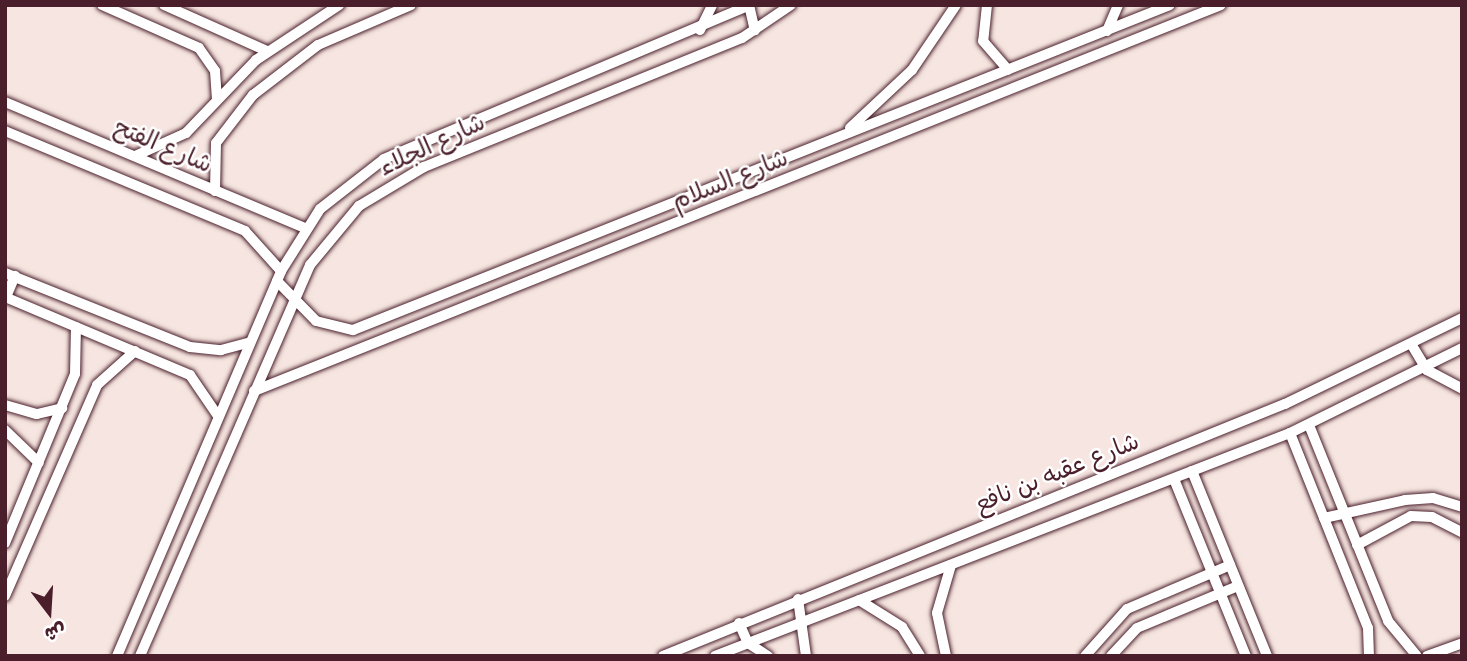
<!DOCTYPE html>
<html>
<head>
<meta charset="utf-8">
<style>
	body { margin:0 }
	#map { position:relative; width:1467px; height:661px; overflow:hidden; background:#f6e5e0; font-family:Sriracha,"Playpen Sans Arabic",sans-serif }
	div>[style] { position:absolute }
	.roads { filter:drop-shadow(0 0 2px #4a1f2b) drop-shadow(0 0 2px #4a1f2b) }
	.minor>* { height:10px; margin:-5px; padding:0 5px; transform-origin:5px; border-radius:5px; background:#fff }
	span { translate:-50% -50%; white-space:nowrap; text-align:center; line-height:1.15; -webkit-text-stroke:5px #fff; paint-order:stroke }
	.street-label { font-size:24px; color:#4a1f2b }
	.frame { position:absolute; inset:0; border:7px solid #4a1f2b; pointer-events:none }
	.north { position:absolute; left:14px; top:577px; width:70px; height:70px; -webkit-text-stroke:5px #fff; paint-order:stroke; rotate:163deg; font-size:19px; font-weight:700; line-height:28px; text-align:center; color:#4a1f2b }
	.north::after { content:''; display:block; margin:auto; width:24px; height:32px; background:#4a1f2b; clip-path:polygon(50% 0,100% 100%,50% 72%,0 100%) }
</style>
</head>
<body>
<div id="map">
	<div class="roads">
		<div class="minor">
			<i style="left:102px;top:5px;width:106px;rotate:23.9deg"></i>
			<i style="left:199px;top:48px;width:28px;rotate:55deg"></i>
			<i style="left:215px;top:71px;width:27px;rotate:86deg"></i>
			<i style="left:164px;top:5px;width:113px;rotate:24.1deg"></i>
			<i style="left:749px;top:5px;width:26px;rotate:77deg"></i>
			<i style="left:987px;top:5px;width:36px;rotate:96deg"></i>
			<i style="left:983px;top:41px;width:38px;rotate:49deg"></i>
			<i style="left:700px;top:30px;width:28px;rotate:-64deg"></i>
			<i style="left:1107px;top:31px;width:28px;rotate:-67deg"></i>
			<i style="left:5px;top:102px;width:325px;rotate:22.8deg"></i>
			<i style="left:850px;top:128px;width:85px;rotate:-43.1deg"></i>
			<i style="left:912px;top:70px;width:78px;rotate:-55.9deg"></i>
			<i style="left:5px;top:131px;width:260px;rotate:22.6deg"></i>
			<i style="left:245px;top:231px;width:54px;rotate:48deg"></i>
			<i style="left:135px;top:156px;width:56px;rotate:-24.3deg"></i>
			<i style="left:186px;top:133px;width:101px;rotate:-46.2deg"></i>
			<i style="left:256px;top:60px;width:100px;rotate:-33.5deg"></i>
			<i style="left:215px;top:191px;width:48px;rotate:-88.8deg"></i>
			<i style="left:216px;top:143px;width:61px;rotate:-52.4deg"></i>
			<i style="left:253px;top:95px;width:82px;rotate:-37.6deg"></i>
			<i style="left:318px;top:45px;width:101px;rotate:-23.3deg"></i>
			<i style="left:5px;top:273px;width:199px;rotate:21.8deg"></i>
			<i style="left:190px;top:347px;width:31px;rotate:6deg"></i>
			<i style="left:221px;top:350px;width:30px;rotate:-15deg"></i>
			<i style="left:277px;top:281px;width:56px;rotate:45.7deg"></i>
			<i style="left:316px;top:321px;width:38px;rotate:14deg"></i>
			<i style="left:353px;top:330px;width:879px;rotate:-21.69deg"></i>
			<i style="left:5px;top:297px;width:201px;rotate:22.9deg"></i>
			<i style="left:190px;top:375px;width:50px;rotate:55.7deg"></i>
			<i style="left:6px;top:297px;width:23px;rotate:-67deg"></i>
			<i style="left:1413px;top:347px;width:27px;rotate:59deg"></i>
			<i style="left:1427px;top:370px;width:40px;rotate:28deg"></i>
			<i style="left:254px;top:391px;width:1041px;rotate:-21.76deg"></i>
			<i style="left:5px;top:405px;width:33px;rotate:16deg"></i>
			<i style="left:37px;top:414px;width:26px;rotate:-13deg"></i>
			<i style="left:1309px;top:425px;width:211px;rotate:68deg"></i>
			<i style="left:1388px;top:621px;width:45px;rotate:50.4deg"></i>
			<i style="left:5px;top:430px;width:47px;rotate:44.1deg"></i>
			<i style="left:1290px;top:433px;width:210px;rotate:68.2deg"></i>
			<i style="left:1368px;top:628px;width:28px;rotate:88deg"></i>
			<i style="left:1192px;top:471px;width:200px;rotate:67.9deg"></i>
			<i style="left:1174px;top:479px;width:191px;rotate:67.9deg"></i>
			<i style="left:1324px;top:518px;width:83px;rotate:-12.5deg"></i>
			<i style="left:1405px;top:500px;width:28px;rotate:-4deg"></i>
			<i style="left:1433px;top:498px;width:30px;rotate:17deg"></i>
			<i style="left:5px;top:543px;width:183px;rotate:-67.5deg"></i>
			<i style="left:75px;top:374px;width:47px;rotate:-88.8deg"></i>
			<i style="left:1357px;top:545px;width:61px;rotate:-28.2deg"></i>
			<i style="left:1411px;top:516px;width:21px;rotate:3deg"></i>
			<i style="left:1432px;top:517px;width:34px;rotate:27deg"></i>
			<i style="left:5px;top:596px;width:230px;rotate:-66.4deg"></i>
			<i style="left:97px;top:385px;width:51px;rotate:-41.8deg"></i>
			<i style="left:798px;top:599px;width:58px;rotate:82deg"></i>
			<i style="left:859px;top:600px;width:51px;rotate:32.1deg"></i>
			<i style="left:902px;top:627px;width:34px;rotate:58deg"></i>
			<i style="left:739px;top:623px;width:22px;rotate:66deg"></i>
			<i style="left:748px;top:643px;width:24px;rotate:33deg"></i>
			<i style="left:117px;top:656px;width:418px;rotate:-66.9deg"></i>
			<i style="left:281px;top:271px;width:73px;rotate:-57.8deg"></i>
			<i style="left:320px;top:209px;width:81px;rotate:-38deg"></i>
			<i style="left:384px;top:159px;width:397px;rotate:-22.8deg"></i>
			<i style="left:140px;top:656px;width:426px;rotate:-66.5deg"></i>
			<i style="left:310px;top:265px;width:77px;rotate:-50.3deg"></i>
			<i style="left:359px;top:206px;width:76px;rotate:-31deg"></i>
			<i style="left:424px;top:167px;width:343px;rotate:-22.1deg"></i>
			<i style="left:742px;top:38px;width:59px;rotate:-34deg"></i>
			<i style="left:663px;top:656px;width:671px;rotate:-22.06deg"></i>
			<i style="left:1285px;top:404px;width:197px;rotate:-25.9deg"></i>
			<i style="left:715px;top:656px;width:617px;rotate:-21.2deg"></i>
			<i style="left:1290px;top:433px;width:192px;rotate:-26.3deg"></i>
			<i style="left:946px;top:656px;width:44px;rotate:-101.8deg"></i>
			<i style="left:937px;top:613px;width:50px;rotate:-73.7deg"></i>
			<i style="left:1085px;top:656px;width:63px;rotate:-48.2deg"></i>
			<i style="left:1127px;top:609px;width:112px;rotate:-23.1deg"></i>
			<i style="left:1111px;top:656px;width:38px;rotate:-47deg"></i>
			<i style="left:1137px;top:628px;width:109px;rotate:-22.6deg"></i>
			<i style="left:1427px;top:656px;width:37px;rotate:-20deg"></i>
		</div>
	</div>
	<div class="street-label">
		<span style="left:432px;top:145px;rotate:-25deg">شارع الجلاء</span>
		<span style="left:163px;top:146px;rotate:23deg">شارع الفتح</span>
		<span style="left:730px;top:180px;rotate:-22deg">شارع السلام</span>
		<span style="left:1057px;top:473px;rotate:-22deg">شارع عقبه بن نافع</span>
	</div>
	<div class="frame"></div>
	<div class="north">ش</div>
</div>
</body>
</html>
